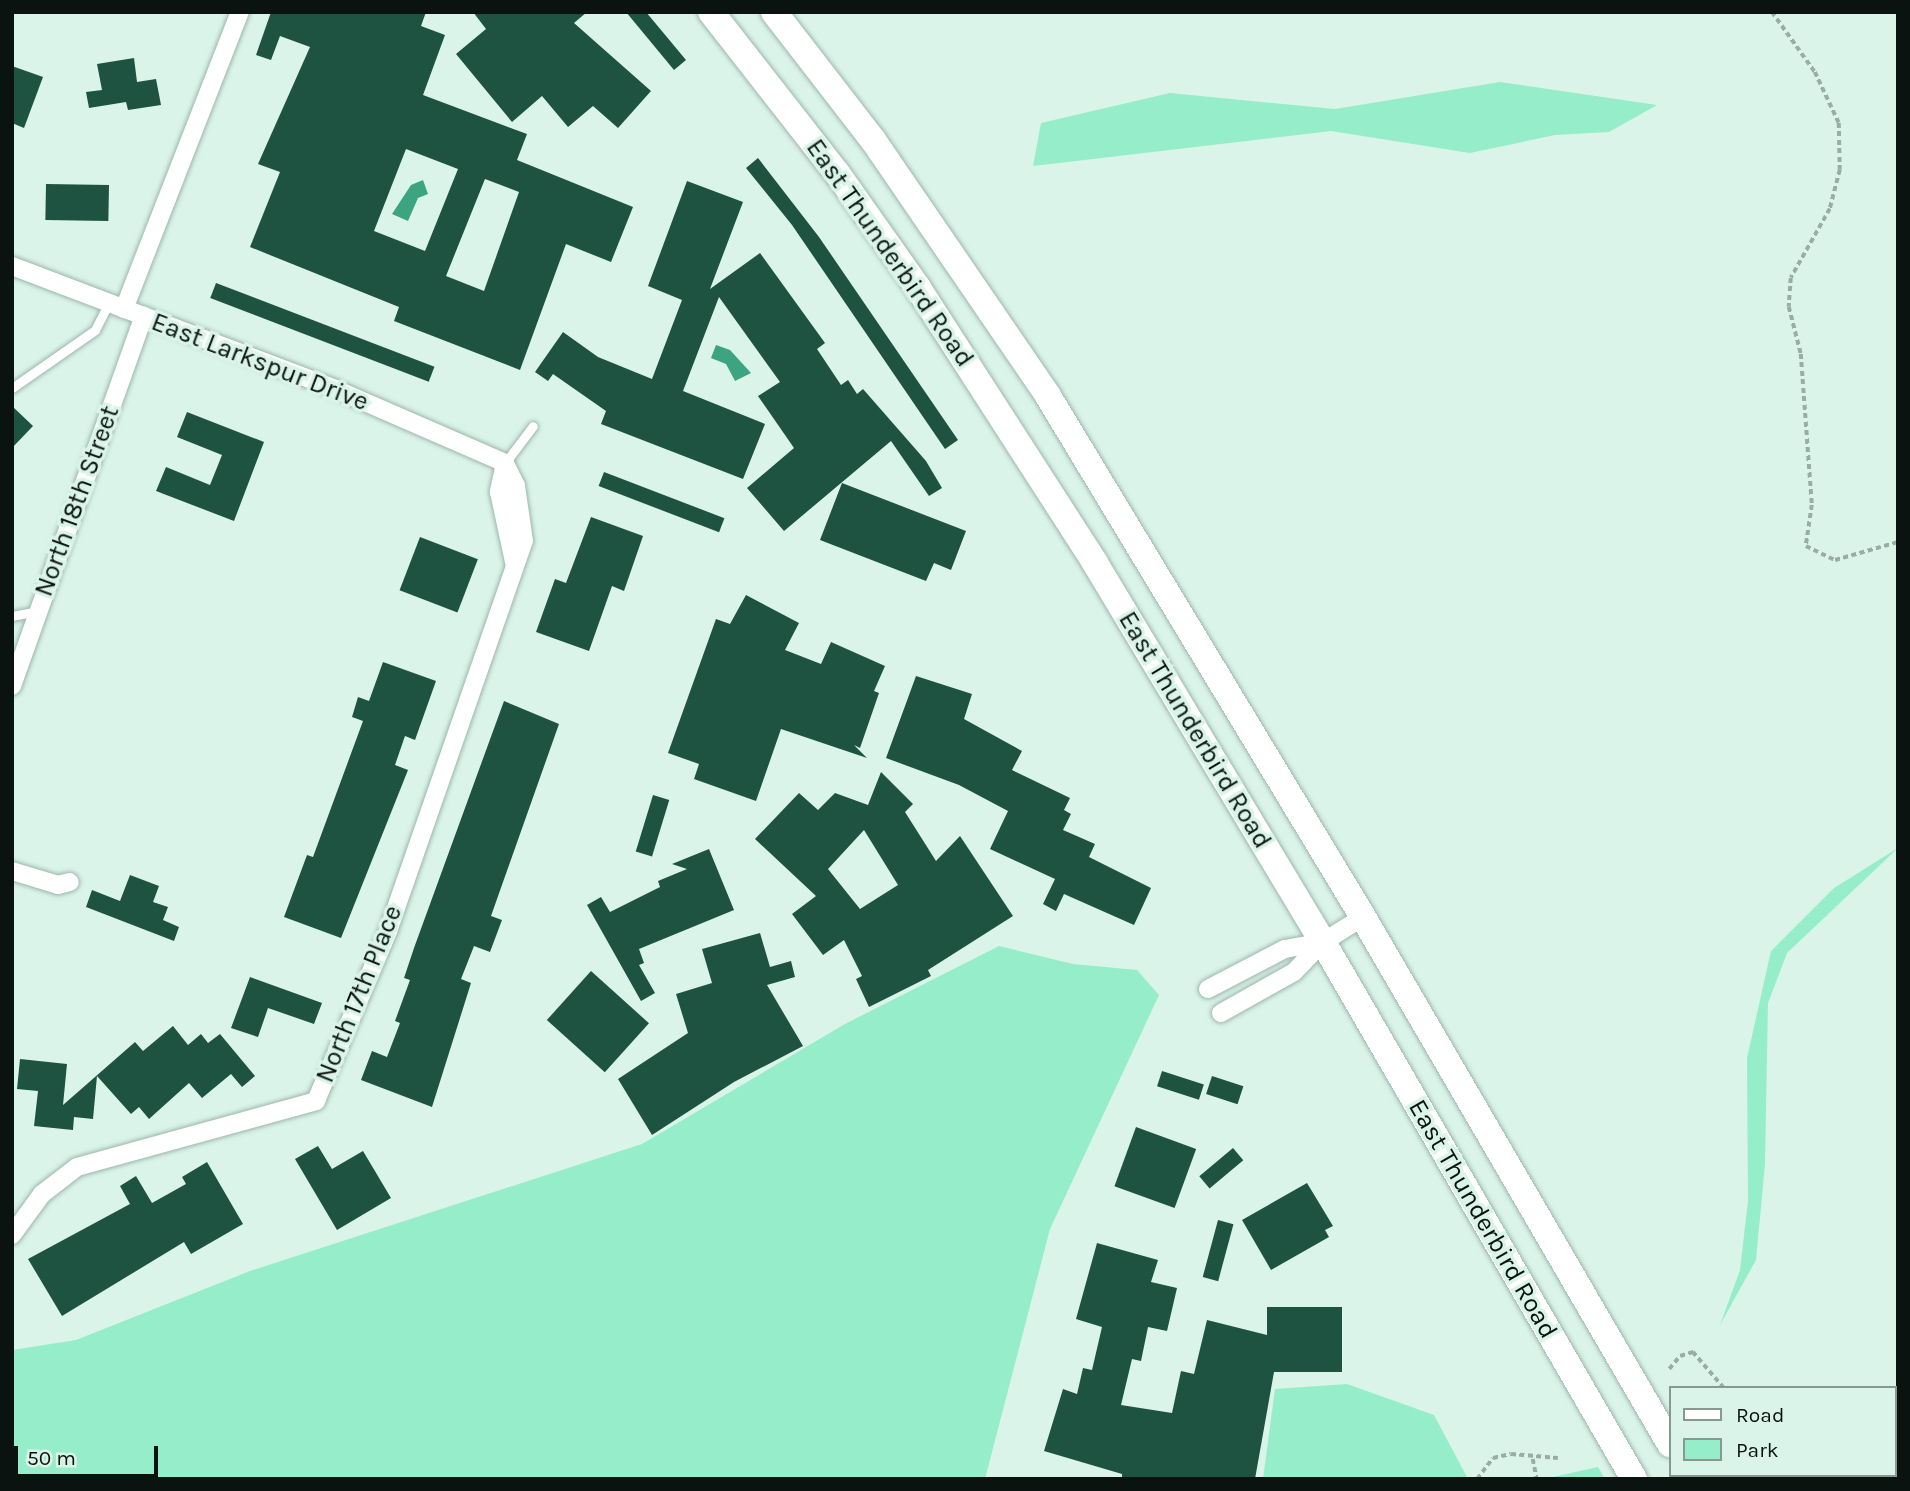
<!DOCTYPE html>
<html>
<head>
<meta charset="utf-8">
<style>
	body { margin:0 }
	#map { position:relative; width:1910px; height:1491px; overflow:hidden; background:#daf4e9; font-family:Karla,sans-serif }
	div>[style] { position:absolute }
	.green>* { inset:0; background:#96edca }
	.water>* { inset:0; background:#3ca480 }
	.building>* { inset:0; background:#1d5340; transform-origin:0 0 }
	.path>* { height:3.5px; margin-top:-1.75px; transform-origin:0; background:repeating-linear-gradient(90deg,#98ada4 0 5px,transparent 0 8.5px) }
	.roads { filter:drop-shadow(0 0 2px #9db6ab) drop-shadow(0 0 2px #9db6ab) }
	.service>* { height:9px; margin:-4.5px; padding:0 4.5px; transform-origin:4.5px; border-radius:4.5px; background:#fff }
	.minor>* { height:18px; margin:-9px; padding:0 9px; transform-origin:9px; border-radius:9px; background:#fff }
	.secondary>* { height:26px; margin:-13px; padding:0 13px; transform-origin:13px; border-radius:13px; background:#fff }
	span { translate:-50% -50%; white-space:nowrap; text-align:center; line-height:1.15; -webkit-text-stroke:7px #daf4e9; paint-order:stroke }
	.street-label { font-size:26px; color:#0a130f }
	.frame { position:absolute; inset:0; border:14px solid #0a130f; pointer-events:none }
	.legend { position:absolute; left:1669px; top:1386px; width:228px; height:91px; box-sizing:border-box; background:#daf4e9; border:2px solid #879a92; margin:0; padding:9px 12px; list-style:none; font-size:21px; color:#0a130f }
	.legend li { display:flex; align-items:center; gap:14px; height:35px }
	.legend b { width:35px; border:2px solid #879a92 }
	.scale { position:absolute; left:14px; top:1446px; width:144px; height:32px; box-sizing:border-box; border:4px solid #0a130f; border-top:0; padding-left:9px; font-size:21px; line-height:24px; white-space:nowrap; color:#0a130f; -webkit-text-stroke:5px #daf4e9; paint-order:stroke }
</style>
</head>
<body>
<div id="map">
	<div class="green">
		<i style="clip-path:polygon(1500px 82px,1657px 105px,1609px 132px,1555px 135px,1470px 153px,1331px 131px,1033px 166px,1041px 123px,1170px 93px,1335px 109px)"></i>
		<i style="clip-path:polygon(1898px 848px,1787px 953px,1768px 1003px,1765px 1164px,1756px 1260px,1720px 1325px,1740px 1270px,1748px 1201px,1747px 1058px,1771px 951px,1834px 888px)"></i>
		<i style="clip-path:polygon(999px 946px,1073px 964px,1137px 970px,1159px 995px,1050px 1229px,985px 1479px,12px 1479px,12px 1350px,76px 1340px,250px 1271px,642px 1144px,845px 1024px)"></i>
		<i style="clip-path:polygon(1347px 1384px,1434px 1415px,1468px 1479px,1263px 1479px,1275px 1389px)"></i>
		<i style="clip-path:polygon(1598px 1467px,1605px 1479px,1544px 1479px)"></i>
	</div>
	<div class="water">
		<i style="clip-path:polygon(423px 180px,428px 194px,418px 198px,408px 221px,392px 214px,411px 185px)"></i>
		<i style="clip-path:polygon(716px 345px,730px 350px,751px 373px,735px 381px,726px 364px,711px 358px)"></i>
	</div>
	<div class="building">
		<i style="clip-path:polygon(evenodd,271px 12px,426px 12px,421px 26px,445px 35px,423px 95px,527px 134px,517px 160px,633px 207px,611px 262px,566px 244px,520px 370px,394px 321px,399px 307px,250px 247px,280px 172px,258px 164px,310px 47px,280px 36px,271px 60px,256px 55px,271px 12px,406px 149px,458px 169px,425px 251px,374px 231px,406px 149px,271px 12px,485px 179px,519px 192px,484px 291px,446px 276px,485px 179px)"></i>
		<i style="clip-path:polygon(473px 12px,587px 12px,574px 23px,651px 91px,618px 128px,593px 106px,568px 127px,542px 96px,512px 122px,456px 54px,486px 29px)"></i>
		<i style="clip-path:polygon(626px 12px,646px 12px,686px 60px,674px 70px)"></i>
		<i style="clip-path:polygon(134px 58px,137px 82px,156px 79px,161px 105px,128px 110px,126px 102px,89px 108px,86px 92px,102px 90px,97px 64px)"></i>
		<i style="clip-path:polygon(12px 66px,43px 77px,24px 128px,12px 123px)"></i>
		<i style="clip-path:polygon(758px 158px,819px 237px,958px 440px,945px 449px,792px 225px,746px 168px)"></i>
		<i style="clip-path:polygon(687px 181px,743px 202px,710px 289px,760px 253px,825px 343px,817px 349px,841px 385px,848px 380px,857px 394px,863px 389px,926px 461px,942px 488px,929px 496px,891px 441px,784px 531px,747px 488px,794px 448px,758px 396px,780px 382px,719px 297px,683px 391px,765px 424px,743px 479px,601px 424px,606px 411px,553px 374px,548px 381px,535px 372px,563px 332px,598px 357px,652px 379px,682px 300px,648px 286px)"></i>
		<i style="left:46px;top:184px;width:63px;height:36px;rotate:1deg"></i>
		<i style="left:216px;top:283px;width:234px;height:16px;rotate:21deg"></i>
		<i style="clip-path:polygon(12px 406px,33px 426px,12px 448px)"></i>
		<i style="clip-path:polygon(187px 412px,264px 442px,234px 521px,156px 491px,166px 467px,210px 485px,222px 455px,177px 437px)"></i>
		<i style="left:604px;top:472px;width:129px;height:15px;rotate:21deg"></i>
		<i style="clip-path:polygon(842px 483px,966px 531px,951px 570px,934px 563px,926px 581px,820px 540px)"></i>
		<i style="clip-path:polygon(591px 517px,643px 536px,624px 591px,612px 586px,589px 651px,536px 632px,555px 579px,566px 583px)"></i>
		<i style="left:420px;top:537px;width:62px;height:57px;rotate:21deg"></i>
		<i style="clip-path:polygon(746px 595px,799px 623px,785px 650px,821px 664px,831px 642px,885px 666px,874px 691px,879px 693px,860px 748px,854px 745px,867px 758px,781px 729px,756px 801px,694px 779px,699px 764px,668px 753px,716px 619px,730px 624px)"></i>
		<i style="clip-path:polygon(383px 662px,436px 681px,415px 740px,405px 736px,395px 765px,408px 770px,341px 938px,284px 917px,307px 855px,313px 857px,363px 721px,352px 717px,358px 697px,369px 701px)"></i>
		<i style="clip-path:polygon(916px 676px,972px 694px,964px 719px,1022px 751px,1012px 770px,1070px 798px,1064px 810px,1071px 814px,1063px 830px,1095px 844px,1089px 857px,1151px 888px,1134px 925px,1064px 894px,1056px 911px,1043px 904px,1055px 879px,990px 849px,1008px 811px,959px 785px,886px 758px)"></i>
		<i style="clip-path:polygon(504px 701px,559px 724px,491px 916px,502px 920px,490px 952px,474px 946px,461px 979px,471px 983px,432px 1107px,361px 1080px,372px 1051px,387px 1057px,400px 1023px,395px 1021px,410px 980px,404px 978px,414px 948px)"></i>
		<i style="clip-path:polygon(evenodd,881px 772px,913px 804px,905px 812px,936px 861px,960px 836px,1013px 916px,928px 970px,931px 976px,869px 1007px,856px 979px,862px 976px,844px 940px,823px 955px,792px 914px,816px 896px,755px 839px,799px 793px,818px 810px,835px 793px,868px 805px,881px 772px,864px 830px,898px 885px,860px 909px,828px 869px,864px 830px)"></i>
		<i style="left:653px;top:795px;width:17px;height:59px;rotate:17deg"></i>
		<i style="clip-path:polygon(709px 849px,734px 910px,639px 949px,644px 963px,639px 965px,655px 993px,641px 1001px,587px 905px,601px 897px,610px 912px,660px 887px,658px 881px,687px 869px,672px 864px)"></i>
		<i style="clip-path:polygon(130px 875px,159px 886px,153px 902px,168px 907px,163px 920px,179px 927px,174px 941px,86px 907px,92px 890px,120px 901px)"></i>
		<i style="clip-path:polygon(760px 933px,770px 967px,791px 961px,795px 977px,767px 985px,803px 1046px,734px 1082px,652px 1135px,618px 1079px,688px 1033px,676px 994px,712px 983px,702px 949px)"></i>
		<i style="left:591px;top:971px;width:78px;height:66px;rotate:42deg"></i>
		<i style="clip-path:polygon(250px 977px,322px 1003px,314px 1024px,268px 1008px,258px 1037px,231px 1028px)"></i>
		<i style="clip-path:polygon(173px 1026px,188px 1045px,201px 1034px,208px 1043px,220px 1034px,255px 1076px,242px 1087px,231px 1074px,202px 1098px,189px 1083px,149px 1119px,139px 1107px,131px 1114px,97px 1076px,93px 1119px,74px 1117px,73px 1130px,34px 1126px,38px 1091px,17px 1089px,20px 1059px,67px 1064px,63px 1105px,135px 1042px,143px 1051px)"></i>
		<i style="left:1162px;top:1071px;width:44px;height:16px;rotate:18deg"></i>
		<i style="left:1212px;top:1076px;width:33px;height:19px;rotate:18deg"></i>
		<i style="left:1136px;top:1127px;width:64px;height:63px;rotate:20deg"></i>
		<i style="clip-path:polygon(318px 1146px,332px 1169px,363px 1151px,391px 1198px,337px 1230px,295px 1159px)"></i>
		<i style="left:1233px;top:1148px;width:16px;height:44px;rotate:50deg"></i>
		<i style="clip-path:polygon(207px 1162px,243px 1224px,191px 1254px,184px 1242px,62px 1316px,28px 1259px,130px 1204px,120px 1186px,136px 1176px,152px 1203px,186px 1184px,182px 1177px)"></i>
		<i style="clip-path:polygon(1307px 1183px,1333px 1226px,1325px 1230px,1329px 1237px,1271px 1270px,1242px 1220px)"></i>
		<i style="left:1218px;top:1220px;width:16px;height:59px;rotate:15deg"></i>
		<i style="clip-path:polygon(1097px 1243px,1158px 1260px,1151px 1282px,1177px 1288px,1167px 1331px,1148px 1327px,1141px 1361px,1132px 1359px,1121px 1405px,1172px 1413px,1181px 1371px,1194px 1374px,1207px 1320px,1267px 1335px,1267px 1307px,1342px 1307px,1342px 1372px,1274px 1372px,1255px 1479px,1122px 1479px,1122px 1474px,1044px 1451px,1063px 1389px,1077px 1394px,1083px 1368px,1092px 1370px,1102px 1327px,1076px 1319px)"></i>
	</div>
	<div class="path">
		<i style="left:1772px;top:12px;width:74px;rotate:54.4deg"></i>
		<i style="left:1815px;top:72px;width:56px;rotate:64.8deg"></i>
		<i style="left:1839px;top:123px;width:47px;rotate:88.8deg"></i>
		<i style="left:1840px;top:170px;width:40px;rotate:104.4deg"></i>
		<i style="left:1830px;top:209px;width:79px;rotate:119.5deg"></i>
		<i style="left:1791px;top:278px;width:29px;rotate:94deg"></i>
		<i style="left:1789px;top:307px;width:49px;rotate:75.7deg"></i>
		<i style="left:1801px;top:354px;width:151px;rotate:85.8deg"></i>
		<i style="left:1812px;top:505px;width:41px;rotate:98.3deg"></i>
		<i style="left:1806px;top:546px;width:32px;rotate:26deg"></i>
		<i style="left:1835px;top:560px;width:66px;rotate:-15.9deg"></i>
		<i style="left:1669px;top:1369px;width:17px;rotate:-50deg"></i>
		<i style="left:1680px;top:1356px;width:14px;rotate:-17deg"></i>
		<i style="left:1693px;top:1352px;width:48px;rotate:49.3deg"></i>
		<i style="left:1533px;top:1459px;width:20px;rotate:79deg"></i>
		<i style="left:1800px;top:1475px;width:4px;rotate:63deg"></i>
		<i style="left:1477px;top:1479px;width:26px;rotate:-53deg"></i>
		<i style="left:1493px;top:1458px;width:18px;rotate:-13deg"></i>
		<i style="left:1511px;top:1454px;width:47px;rotate:4.9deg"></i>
	</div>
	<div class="roads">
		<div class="service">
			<i style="left:12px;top:388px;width:101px;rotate:-34.9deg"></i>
			<i style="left:95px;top:330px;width:30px;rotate:-63deg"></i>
			<i style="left:505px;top:463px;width:46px;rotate:-52.9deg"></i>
			<i style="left:12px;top:616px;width:25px;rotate:-11deg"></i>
		</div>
		<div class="minor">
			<i style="left:12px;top:266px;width:346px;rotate:20.8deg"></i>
			<i style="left:335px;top:389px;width:185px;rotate:23.5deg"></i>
			<i style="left:124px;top:309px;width:319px;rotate:-68.7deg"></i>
			<i style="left:505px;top:463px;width:30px;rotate:102deg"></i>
			<i style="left:499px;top:492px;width:72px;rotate:77.9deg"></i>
			<i style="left:12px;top:686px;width:393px;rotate:-70.4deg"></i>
			<i style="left:12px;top:871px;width:48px;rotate:16.9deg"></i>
			<i style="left:58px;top:885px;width:12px;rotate:-14deg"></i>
			<i style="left:1208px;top:989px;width:87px;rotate:-27.5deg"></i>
			<i style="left:1285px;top:949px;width:39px;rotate:-10deg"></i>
			<i style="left:1221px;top:1013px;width:84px;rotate:-29.3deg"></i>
			<i style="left:1294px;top:972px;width:42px;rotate:-46deg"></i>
			<i style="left:1323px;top:942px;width:47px;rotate:-32deg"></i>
			<i style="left:12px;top:1235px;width:51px;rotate:-53.8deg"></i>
			<i style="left:42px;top:1194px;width:44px;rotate:-37.6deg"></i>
			<i style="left:77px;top:1167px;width:248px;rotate:-15.4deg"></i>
			<i style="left:316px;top:1101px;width:185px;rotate:-67deg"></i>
			<i style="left:388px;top:931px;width:413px;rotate:-70.8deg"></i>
			<i style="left:524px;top:541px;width:56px;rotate:-98.3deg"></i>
			<i style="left:516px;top:486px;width:25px;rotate:-116deg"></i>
		</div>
		<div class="secondary">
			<i style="left:711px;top:12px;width:204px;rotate:52deg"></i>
			<i style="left:837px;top:173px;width:141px;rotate:54.8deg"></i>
			<i style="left:918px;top:288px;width:327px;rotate:57.2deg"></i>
			<i style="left:1095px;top:563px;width:442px;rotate:59deg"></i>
			<i style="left:1323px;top:942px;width:621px;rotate:59.92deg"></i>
			<i style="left:774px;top:12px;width:162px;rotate:52.3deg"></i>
			<i style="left:873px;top:140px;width:310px;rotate:55.6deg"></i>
			<i style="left:1048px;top:396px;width:609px;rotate:58.84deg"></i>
			<i style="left:1363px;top:917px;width:610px;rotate:59.78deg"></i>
			<i style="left:1688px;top:1475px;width:5px;rotate:53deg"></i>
		</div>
	</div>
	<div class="street-label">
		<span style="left:890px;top:253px;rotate:55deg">East Thunderbird Road</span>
		<span style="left:260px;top:362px;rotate:21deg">East Larkspur Drive</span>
		<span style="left:77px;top:501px;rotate:-70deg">North 18th Street</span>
		<span style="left:1195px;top:730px;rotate:59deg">East Thunderbird Road</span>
		<span style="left:359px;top:994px;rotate:-68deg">North 17th Place</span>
		<span style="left:1483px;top:1219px;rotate:60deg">East Thunderbird Road</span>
	</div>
	<div class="frame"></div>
	<ul class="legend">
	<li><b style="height:9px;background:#fff"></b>Road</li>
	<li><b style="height:19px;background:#96edca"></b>Park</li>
	</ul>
	<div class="scale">50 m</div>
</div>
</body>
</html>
